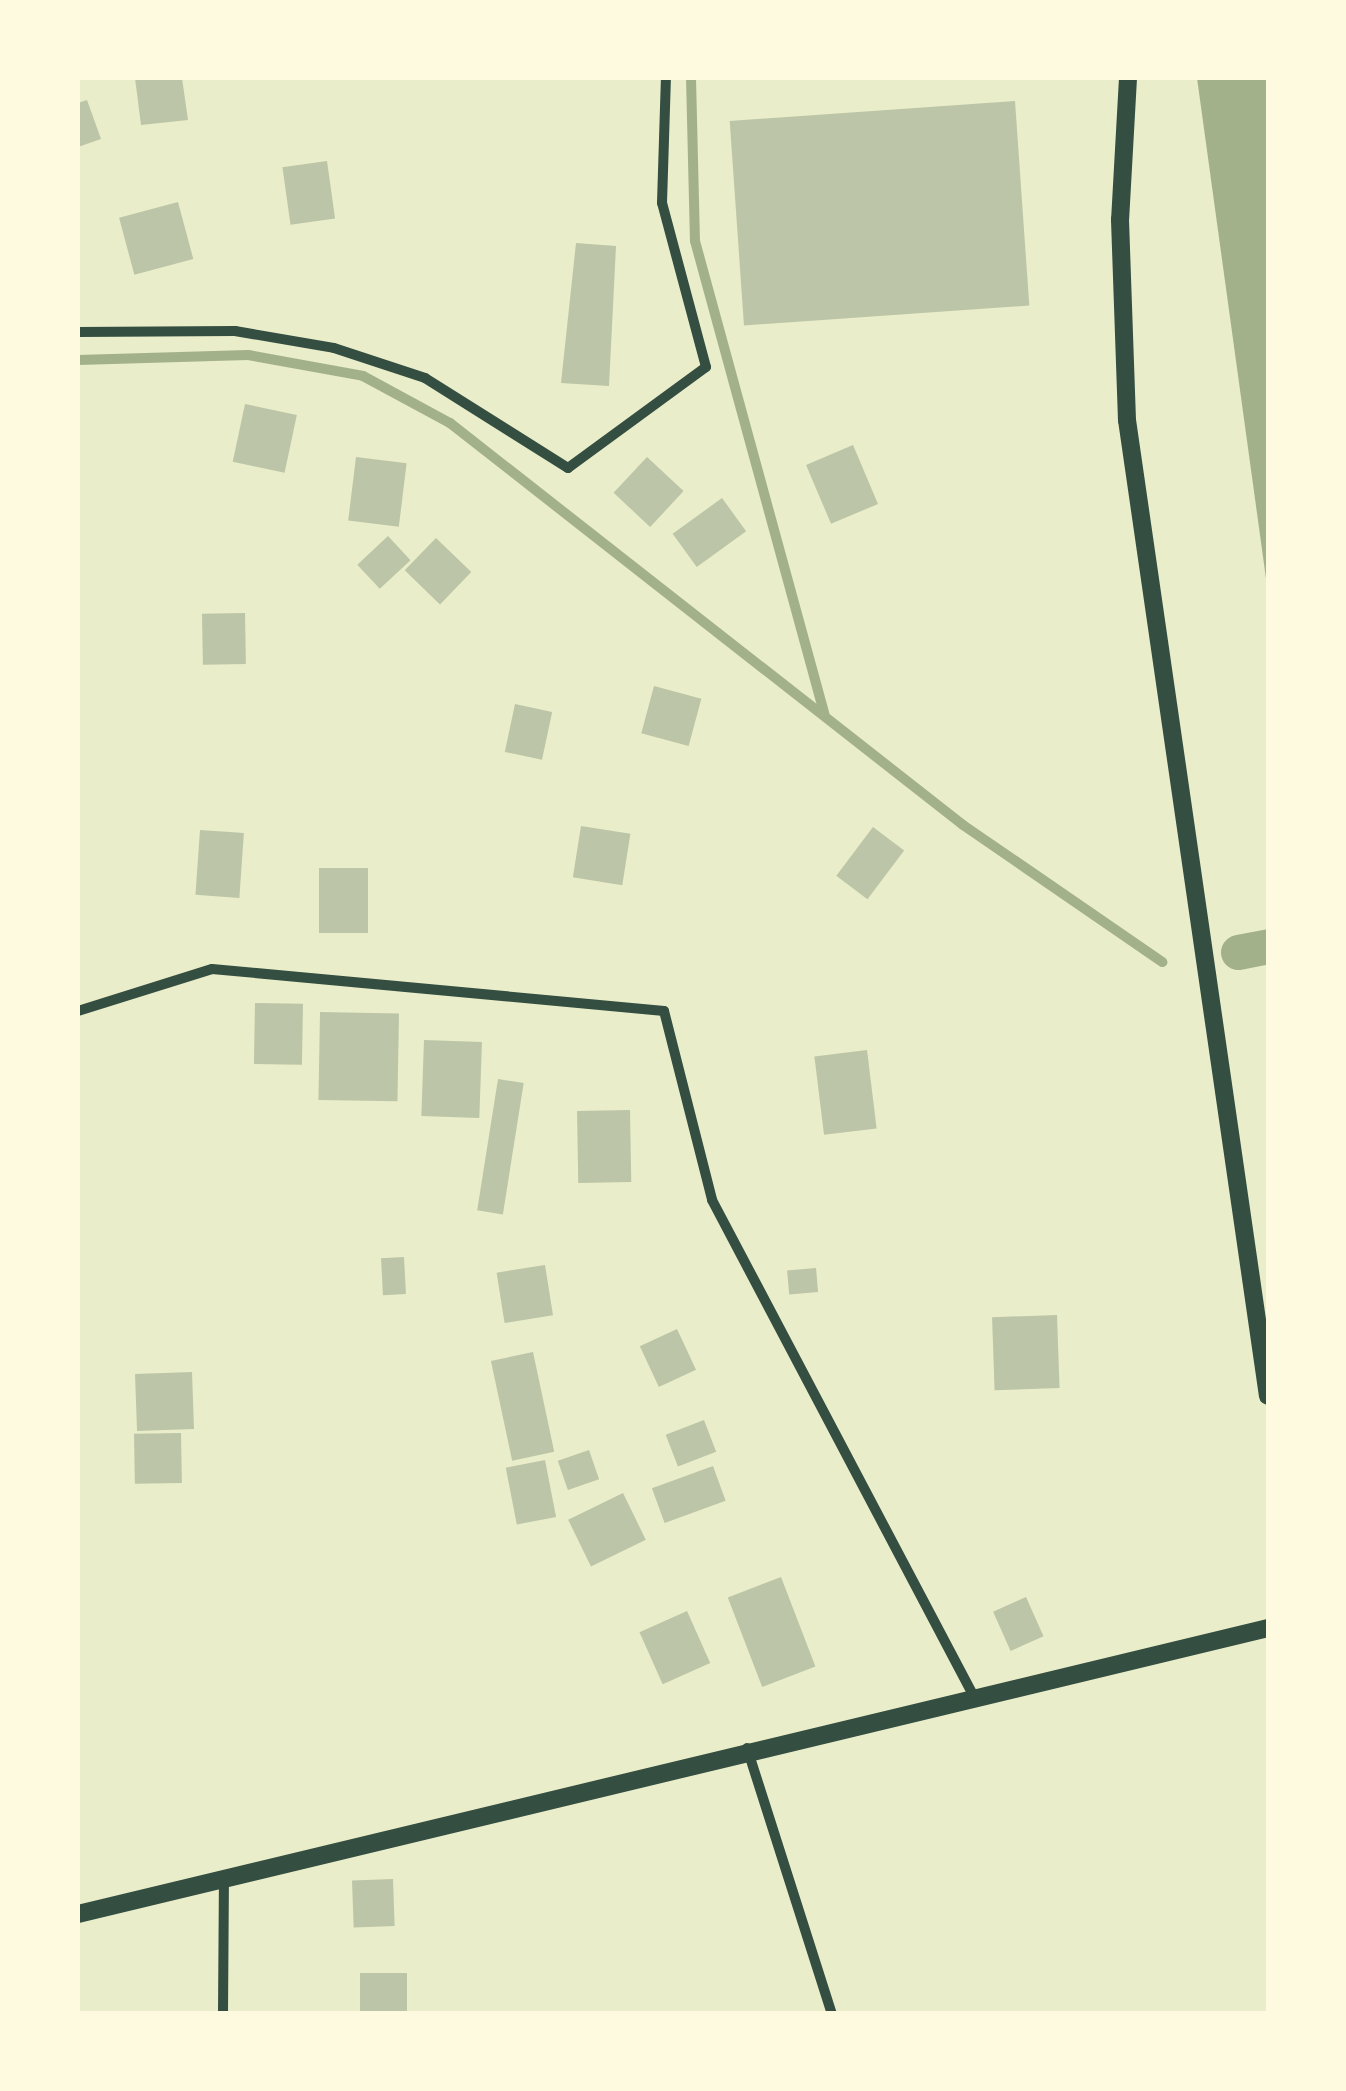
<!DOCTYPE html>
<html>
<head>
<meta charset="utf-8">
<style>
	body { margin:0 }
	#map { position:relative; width:1346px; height:2091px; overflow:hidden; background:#e9edc9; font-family:"Fira Sans",sans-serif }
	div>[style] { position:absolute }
	.water>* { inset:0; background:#a3b18a }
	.stream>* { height:10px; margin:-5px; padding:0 5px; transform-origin:5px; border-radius:5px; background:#a3b18a }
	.canal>* { height:35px; margin:-17.5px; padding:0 17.5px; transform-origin:17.5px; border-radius:17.5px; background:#a3b18a }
	.building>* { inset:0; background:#bcc5a7; transform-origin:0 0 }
	.minor>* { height:10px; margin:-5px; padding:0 5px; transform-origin:5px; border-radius:5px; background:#344e41 }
	.tertiary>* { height:18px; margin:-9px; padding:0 9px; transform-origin:9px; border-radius:9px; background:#344e41 }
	span { translate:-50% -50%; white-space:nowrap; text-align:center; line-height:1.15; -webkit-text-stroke:8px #fefae0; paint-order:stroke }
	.frame { position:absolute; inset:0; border:80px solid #fefae0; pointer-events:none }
</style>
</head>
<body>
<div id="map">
	<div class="water">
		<i style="clip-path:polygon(1197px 78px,1268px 78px,1268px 593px)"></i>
	</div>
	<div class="stream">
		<i style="left:691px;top:78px;width:163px;rotate:88.6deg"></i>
		<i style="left:695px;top:241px;width:490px;rotate:74.7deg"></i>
		<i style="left:78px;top:360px;width:170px;rotate:-1.7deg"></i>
		<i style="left:248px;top:355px;width:117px;rotate:10.3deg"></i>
		<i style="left:363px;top:376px;width:99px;rotate:28.4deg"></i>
		<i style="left:450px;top:423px;width:652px;rotate:38.08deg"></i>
		<i style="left:963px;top:825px;width:242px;rotate:34.5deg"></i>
	</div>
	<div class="canal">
		<i style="left:1238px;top:952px;width:31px;rotate:-11deg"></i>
	</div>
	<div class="building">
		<i style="clip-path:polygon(135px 78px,182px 78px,188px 120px,141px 125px)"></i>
		<i style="clip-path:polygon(87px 100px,101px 139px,78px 147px,78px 103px)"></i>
		<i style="left:1015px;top:101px;width:205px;height:286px;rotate:86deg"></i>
		<i style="left:327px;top:161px;width:58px;height:45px;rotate:82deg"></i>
		<i style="left:178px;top:202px;width:59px;height:61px;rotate:75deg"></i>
		<i style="clip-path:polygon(576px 243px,616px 246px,609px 386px,561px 383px)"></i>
		<i style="left:245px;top:404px;width:53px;height:59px;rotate:12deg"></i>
		<i style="left:853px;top:445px;width:64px;height:51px;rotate:67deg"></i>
		<i style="left:356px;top:457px;width:51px;height:64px;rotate:7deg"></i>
		<i style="left:647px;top:457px;width:50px;height:49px;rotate:43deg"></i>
		<i style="left:722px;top:498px;width:41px;height:61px;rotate:54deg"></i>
		<i style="left:388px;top:536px;width:33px;height:42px;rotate:47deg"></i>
		<i style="left:436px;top:538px;width:49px;height:45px;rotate:44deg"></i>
		<i style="left:245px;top:613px;width:51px;height:43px;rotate:89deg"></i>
		<i style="left:654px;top:686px;width:49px;height:49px;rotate:15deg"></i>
		<i style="left:515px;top:704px;width:38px;height:49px;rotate:12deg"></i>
		<i style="left:581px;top:826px;width:50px;height:52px;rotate:9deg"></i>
		<i style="left:873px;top:827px;width:39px;height:61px;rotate:37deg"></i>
		<i style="left:200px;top:830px;width:44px;height:65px;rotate:4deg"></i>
		<i style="left:319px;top:868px;width:49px;height:65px"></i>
		<i style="left:255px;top:1003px;width:48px;height:61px;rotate:1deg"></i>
		<i style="left:320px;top:1012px;width:79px;height:88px;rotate:1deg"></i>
		<i style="left:424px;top:1040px;width:58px;height:76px;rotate:2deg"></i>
		<i style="left:867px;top:1050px;width:79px;height:53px;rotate:83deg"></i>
		<i style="left:498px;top:1079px;width:26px;height:133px;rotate:9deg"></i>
		<i style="left:630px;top:1110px;width:72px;height:53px;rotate:89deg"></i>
		<i style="left:404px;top:1257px;width:37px;height:23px;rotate:87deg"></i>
		<i style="left:545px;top:1265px;width:51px;height:49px;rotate:81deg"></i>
		<i style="left:816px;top:1268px;width:24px;height:29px;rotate:85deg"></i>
		<i style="left:1057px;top:1315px;width:73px;height:65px;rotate:88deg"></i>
		<i style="left:677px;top:1329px;width:45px;height:41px;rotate:65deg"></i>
		<i style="left:533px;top:1352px;width:102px;height:43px;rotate:78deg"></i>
		<i style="left:192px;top:1372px;width:57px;height:57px;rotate:88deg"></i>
		<i style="left:704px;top:1420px;width:34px;height:41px;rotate:69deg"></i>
		<i style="left:181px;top:1433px;width:50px;height:47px;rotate:89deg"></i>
		<i style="left:589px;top:1450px;width:31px;height:33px;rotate:71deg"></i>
		<i style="left:545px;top:1460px;width:58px;height:40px;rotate:79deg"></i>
		<i style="left:713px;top:1466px;width:37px;height:65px;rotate:70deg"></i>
		<i style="left:623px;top:1493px;width:52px;height:61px;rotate:64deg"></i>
		<i style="left:781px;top:1577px;width:96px;height:57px;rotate:69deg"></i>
		<i style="left:1026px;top:1597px;width:43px;height:36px;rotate:66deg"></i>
		<i style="left:687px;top:1611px;width:57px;height:52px;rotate:66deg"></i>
		<i style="left:393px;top:1879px;width:47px;height:41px;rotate:88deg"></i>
		<i style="left:407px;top:1973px;width:41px;height:47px;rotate:90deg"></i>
	</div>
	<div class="minor">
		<i style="left:78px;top:332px;width:157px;rotate:-0.4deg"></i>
		<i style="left:235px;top:331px;width:100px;rotate:9.7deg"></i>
		<i style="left:334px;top:348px;width:96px;rotate:18.2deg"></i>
		<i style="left:425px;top:378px;width:169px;rotate:32.2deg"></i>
		<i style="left:568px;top:468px;width:171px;rotate:-36.2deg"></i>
		<i style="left:706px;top:367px;width:170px;rotate:-105deg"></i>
		<i style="left:662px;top:203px;width:125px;rotate:-88.2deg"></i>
		<i style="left:78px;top:1011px;width:140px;rotate:-17.4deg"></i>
		<i style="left:212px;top:969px;width:454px;rotate:5.3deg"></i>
		<i style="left:664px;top:1011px;width:195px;rotate:75.7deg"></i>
		<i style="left:712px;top:1200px;width:557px;rotate:62.19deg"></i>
		<i style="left:747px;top:1748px;width:279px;rotate:72.3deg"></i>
		<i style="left:223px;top:2014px;width:136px;rotate:-89.6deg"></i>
	</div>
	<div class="tertiary">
		<i style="left:1128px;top:78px;width:142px;rotate:93.2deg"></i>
		<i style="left:1120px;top:220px;width:200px;rotate:88deg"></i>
		<i style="left:1127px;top:420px;width:986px;rotate:81.78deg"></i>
		<i style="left:78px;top:1914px;width:1224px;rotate:-13.51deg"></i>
	</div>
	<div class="frame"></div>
</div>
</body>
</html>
